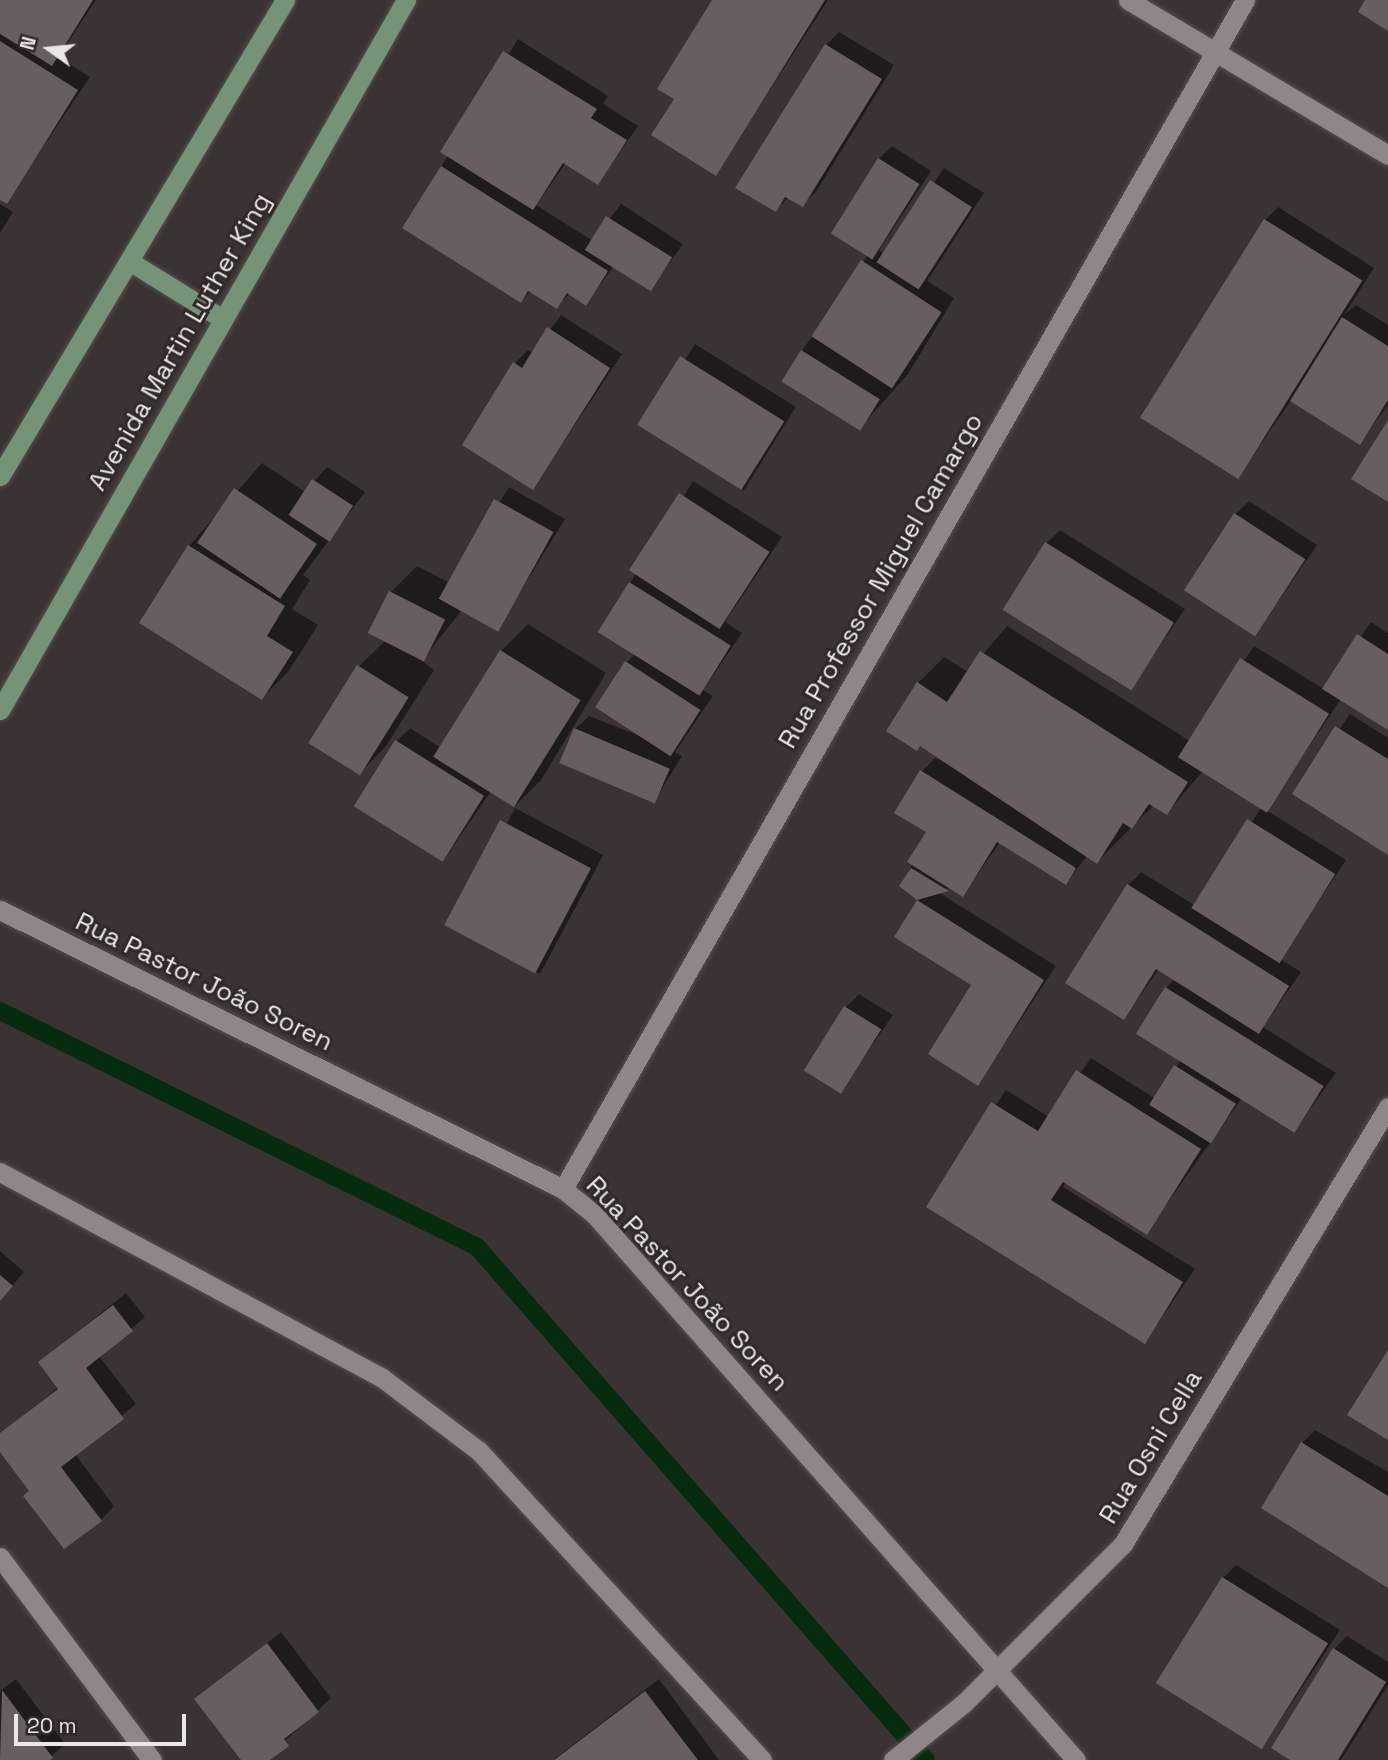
<!DOCTYPE html>
<html>
<head>
<meta charset="utf-8">
<style>
	body { margin:0 }
	#map { position:relative; width:1388px; height:1760px; overflow:hidden; background:#3b3332; font-family:"Space Grotesk",sans-serif }
	div>[style] { position:absolute }
	.shadow>* { inset:0; background:#0007; transform-origin:0 0 }
	.stream>* { height:18px; margin:-9px; padding:0 9px; transform-origin:9px; border-radius:9px; background:#052c0f }
	.building>* { inset:0; background:#685e5e; transform-origin:0 0 }
	.roads { filter:drop-shadow(0 0 2px #564f4f) drop-shadow(0 0 2px #564f4f) }
	.minor>* { height:19px; margin:-9.5px; padding:0 9.5px; transform-origin:9.5px; border-radius:9.5px; background:#908685 }
	.secondary>* { height:19px; margin:-9.5px; padding:0 9.5px; transform-origin:9.5px; border-radius:9.5px; background:#769378 }
	span { translate:-50% -50%; white-space:nowrap; text-align:center; line-height:1.15; -webkit-text-stroke:6px #312928; paint-order:stroke }
	.street-label { font-size:26px; color:#ebe6e5 }
	.north { position:absolute; left:14px; top:14px; width:70px; height:70px; -webkit-text-stroke:5px #312928; paint-order:stroke; rotate:285deg; font-size:19px; font-weight:700; line-height:28px; text-align:center; color:#ebe6e5 }
	.north::after { content:''; display:block; margin:auto; width:24px; height:32px; background:#ebe6e5; clip-path:polygon(50% 0,100% 100%,50% 72%,0 100%) }
	.scale { position:absolute; left:14px; top:1714px; width:172px; height:32px; box-sizing:border-box; border:4px solid #ebe6e5; border-top:0; padding-left:9px; font-size:21px; line-height:24px; white-space:nowrap; color:#ebe6e5; -webkit-text-stroke:5px #312928; paint-order:stroke }
</style>
</head>
<body>
<div id="map">
	<div class="shadow">
		<i style="clip-path:polygon(0 0,96px 0,58px 57px,90px 77px,6px 202px,0 198px)"></i>
		<i style="clip-path:polygon(714px 0,828px 0,716px 173px,676px 98px)"></i>
		<i style="clip-path:polygon(839px 32px,894px 65px,816px 192px,802px 205px,789px 197px,776px 210px,826px 45px)"></i>
		<i style="clip-path:polygon(518px 39px,608px 96px,603px 104px,638px 126px,598px 183px,566px 163px,536px 205px,593px 241px,621px 204px,683px 244px,650px 289px,614px 266px,586px 303px,570px 293px,557px 306px,531px 291px,521px 301px,404px 228px)"></i>
		<i style="clip-path:polygon(892px 146px,931px 171px,879px 250px,885px 255px,944px 168px,984px 193px,927px 281px,954px 298px,908px 374px,860px 428px,802px 351px,868px 255px,879px 159px)"></i>
		<i style="clip-path:polygon(0 204px,13px 212px,0 233px)"></i>
		<i style="clip-path:polygon(1278px 207px,1374px 268px,1344px 315px,1356px 305px,1388px 325px,1388px 405px,1360px 442px,1292px 399px,1238px 477px,1265px 220px)"></i>
		<i style="clip-path:polygon(561px 315px,622px 354px,533px 488px,464px 444px,515px 363px,528px 350px,533px 353px)"></i>
		<i style="left:695px;top:344px;width:119px;height:98px;rotate:32deg"></i>
		<i style="clip-path:polygon(262px 463px,305px 492px,327px 467px,365px 492px,303px 575px,310px 580px,292px 609px,318px 625px,288px 672px,262px 698px,189px 546px)"></i>
		<i style="clip-path:polygon(693px 481px,782px 537px,725px 622px,742px 633px,703px 690px,713px 696px,675px 752px,682px 756px,654px 802px,575px 729px,589px 716px,650px 740px,626px 663px,636px 653px,630px 583px)"></i>
		<i style="clip-path:polygon(509px 487px,565px 519px,497px 630px,462px 610px,423px 659px,413px 654px,434px 670px,386px 746px,360px 773px,359px 666px,386px 640px,391px 592px,417px 566px,450px 583px)"></i>
		<i style="clip-path:polygon(1249px 501px,1317px 545px,1257px 633px,1236px 514px)"></i>
		<i style="clip-path:polygon(1060px 530px,1185px 609px,1131px 688px,1047px 543px)"></i>
		<i style="clip-path:polygon(1371px 622px,1388px 633px,1388px 728px,1341px 699px,1266px 810px,1346px 860px,1280px 959px,1301px 972px,1263px 1027px,1336px 1073px,1294px 1131px,1242px 1098px,1146px 1233px,1066px 1182px,1063px 1187px,1195px 1269px,1145px 1342px,928px 1207px,1006px 1090px,1049px 1117px,1091px 1058px,1154px 1098px,1181px 1060px,1166px 988px,1175px 979px,1159px 969px,1124px 1018px,1128px 885px,1141px 872px,1196px 906px,1261px 808px,1203px 771px,1167px 813px,1154px 805px,1097px 862px,1087px 856px,1066px 883px,1000px 842px,963px 895px,950px 887px,938px 892px,1056px 966px,978px 1084px,973px 985px,897px 936px,919px 899px,901px 886px,929px 832px,922px 771px,935px 758px,951px 765px,918px 683px,944px 657px,968px 672px,1007px 626px,1190px 741px,1254px 646px,1324px 689px)"></i>
		<i style="clip-path:polygon(528px 624px,606px 673px,541px 780px,515px 806px,491px 791px,444px 860px,397px 741px,410px 728px,441px 748px,501px 651px)"></i>
		<i style="clip-path:polygon(1350px 714px,1388px 738px,1388px 853px,1295px 794px)"></i>
		<i style="left:515px;top:808px;width:100px;height:135px;rotate:28deg"></i>
		<i style="clip-path:polygon(859px 994px,893px 1015px,840px 1092px,846px 1007px)"></i>
		<i style="clip-path:polygon(0 1251px,24px 1272px,0 1300px)"></i>
		<i style="clip-path:polygon(126px 1293px,145px 1317px,99px 1356px,136px 1404px,75px 1454px,114px 1506px,101px 1520px,31px 1490px,0 1449px,0 1434px,59px 1387px,40px 1362px)"></i>
		<i style="clip-path:polygon(1315px 1430px,1388px 1472px,1388px 1585px,1302px 1443px)"></i>
		<i style="clip-path:polygon(1236px 1565px,1340px 1630px,1262px 1748px,1223px 1578px)"></i>
		<i style="clip-path:polygon(281px 1632px,331px 1698px,264px 1760px,243px 1760px,197px 1699px)"></i>
		<i style="clip-path:polygon(1347px 1636px,1388px 1662px,1388px 1685px,1341px 1760px,1293px 1760px,1334px 1649px)"></i>
		<i style="clip-path:polygon(16px 1679px,65px 1744px,47px 1760px,0 1760px,0 1691px)"></i>
		<i style="clip-path:polygon(659px 1679px,719px 1760px,553px 1760px)"></i>
	</div>
	<div class="stream">
		<i style="left:0;top:1011px;width:532px;rotate:26.32deg"></i>
		<i style="left:477px;top:1247px;width:682px;rotate:48.81deg"></i>
	</div>
	<div class="building">
		<i style="clip-path:polygon(0 0,93px 0,52px 66px,0 34px)"></i>
		<i style="clip-path:polygon(712px 0,825px 0,716px 176px,651px 135px,674px 99px,657px 89px)"></i>
		<i style="clip-path:polygon(1365px 0,1388px 0,1388px 31px,1358px 12px)"></i>
		<i style="clip-path:polygon(0 41px,78px 90px,7px 204px,0 200px)"></i>
		<i style="clip-path:polygon(825px 44px,882px 79px,803px 207px,785px 197px,776px 212px,735px 188px)"></i>
		<i style="clip-path:polygon(503px 51px,597px 109px,591px 118px,627px 140px,598px 185px,563px 163px,533px 210px,440px 152px)"></i>
		<i style="left:878px;top:158px;width:49px;height:89px;rotate:32deg"></i>
		<i style="clip-path:polygon(441px 166px,608px 271px,586px 306px,567px 293px,557px 309px,528px 291px,521px 303px,402px 228px)"></i>
		<i style="left:930px;top:180px;width:50px;height:98px;rotate:33deg"></i>
		<i style="left:606px;top:216px;width:78px;height:40px;rotate:32deg"></i>
		<i style="left:1264px;top:219px;width:116px;height:234px;rotate:32deg"></i>
		<i style="left:861px;top:260px;width:96px;height:91px;rotate:33deg"></i>
		<i style="clip-path:polygon(1342px 317px,1388px 346px,1388px 400px,1360px 445px,1290px 401px)"></i>
		<i style="clip-path:polygon(547px 327px,610px 368px,533px 490px,462px 445px,513px 362px,522px 368px)"></i>
		<i style="left:801px;top:350px;width:93px;height:37px;rotate:32deg"></i>
		<i style="left:680px;top:356px;width:123px;height:81px;rotate:32deg"></i>
		<i style="clip-path:polygon(1388px 420px,1388px 502px,1351px 479px)"></i>
		<i style="left:312px;top:479px;width:49px;height:43px;rotate:33deg"></i>
		<i style="left:234px;top:488px;width:100px;height:66px;rotate:34deg"></i>
		<i style="left:679px;top:493px;width:108px;height:92px;rotate:33deg"></i>
		<i style="left:494px;top:499px;width:68px;height:114px;rotate:29deg"></i>
		<i style="left:1234px;top:513px;width:85px;height:92px;rotate:33deg"></i>
		<i style="left:1045px;top:542px;width:152px;height:80px;rotate:32deg"></i>
		<i style="clip-path:polygon(188px 545px,285px 606px,267px 636px,293px 652px,262px 700px,139px 623px)"></i>
		<i style="left:629px;top:582px;width:120px;height:59px;rotate:32deg"></i>
		<i style="left:389px;top:591px;width:63px;height:47px;rotate:27deg"></i>
		<i style="clip-path:polygon(1357px 634px,1388px 654px,1388px 730px,1322px 689px)"></i>
		<i style="left:500px;top:650px;width:95px;height:126px;rotate:32deg"></i>
		<i style="clip-path:polygon(980px 651px,1188px 782px,1167px 815px,1149px 804px,1132px 829px,1123px 823px,1097px 864px,920px 746px,917px 751px,886px 731px,917px 682px,947px 702px)"></i>
		<i style="left:1240px;top:658px;width:105px;height:117px;rotate:32deg"></i>
		<i style="left:625px;top:661px;width:90px;height:55px;rotate:33deg"></i>
		<i style="left:357px;top:665px;width:61px;height:92px;rotate:32deg"></i>
		<i style="clip-path:polygon(1335px 726px,1388px 759px,1388px 855px,1292px 794px)"></i>
		<i style="left:574px;top:728px;width:104px;height:38px;rotate:23deg"></i>
		<i style="left:395px;top:740px;width:105px;height:78px;rotate:32deg"></i>
		<i style="clip-path:polygon(920px 770px,1076px 868px,1066px 885px,997px 842px,963px 897px,907px 862px,926px 832px,894px 813px)"></i>
		<i style="left:1247px;top:819px;width:104px;height:105px;rotate:32deg"></i>
		<i style="left:500px;top:820px;width:103px;height:119px;rotate:28deg"></i>
		<i style="clip-path:polygon(911px 868px,949px 891px,917px 900px,1044px 980px,978px 1086px,928px 1054px,971px 985px,894px 937px,917px 900px,899px 886px)"></i>
		<i style="clip-path:polygon(1127px 884px,1289px 986px,1259px 1034px,1156px 969px,1124px 1020px,1065px 983px)"></i>
		<i style="left:1165px;top:987px;width:187px;height:55px;rotate:32deg"></i>
		<i style="left:844px;top:1006px;width:44px;height:76px;rotate:32deg"></i>
		<i style="left:1174px;top:1065px;width:73px;height:47px;rotate:32deg"></i>
		<i style="clip-path:polygon(1076px 1070px,1201px 1149px,1147px 1235px,1063px 1182px,1051px 1200px,1183px 1282px,1145px 1344px,926px 1207px,991px 1102px,1038px 1131px)"></i>
		<i style="clip-path:polygon(0 1275px,13px 1286px,0 1301px)"></i>
		<i style="clip-path:polygon(113px 1305px,133px 1331px,86px 1368px,124px 1419px,61px 1467px,102px 1521px,64px 1549px,23px 1496px,29px 1491px,0 1452px,0 1433px,58px 1389px,38px 1362px)"></i>
		<i style="clip-path:polygon(1388px 1350px,1388px 1440px,1347px 1415px)"></i>
		<i style="clip-path:polygon(1301px 1442px,1388px 1496px,1388px 1588px,1261px 1508px)"></i>
		<i style="left:1222px;top:1577px;width:125px;height:125px;rotate:32deg"></i>
		<i style="clip-path:polygon(267px 1643px,319px 1712px,284px 1739px,289px 1746px,270px 1760px,241px 1760px,194px 1699px)"></i>
		<i style="clip-path:polygon(1333px 1648px,1386px 1682px,1338px 1760px,1290px 1760px,1271px 1748px)"></i>
		<i style="clip-path:polygon(2px 1690px,53px 1758px,50px 1760px,0 1760px)"></i>
		<i style="clip-path:polygon(645px 1691px,698px 1760px,554px 1760px,566px 1751px)"></i>
	</div>
	<div class="roads">
		<div class="minor">
			<i style="left:1128px;top:0;width:303px;rotate:30.8deg"></i>
			<i style="left:0;top:910px;width:628px;rotate:26.36deg"></i>
			<i style="left:563px;top:1189px;width:40px;rotate:39deg"></i>
			<i style="left:594px;top:1214px;width:728px;rotate:48.56deg"></i>
			<i style="left:0;top:1172px;width:433px;rotate:28.3deg"></i>
			<i style="left:381px;top:1377px;width:123px;rotate:37.1deg"></i>
			<i style="left:479px;top:1451px;width:419px;rotate:47.5deg"></i>
			<i style="left:563px;top:1189px;width:1371px;rotate:-60.16deg"></i>
			<i style="left:0;top:1557px;width:254px;rotate:53.2deg"></i>
			<i style="left:893px;top:1760px;width:91px;rotate:-38.8deg"></i>
			<i style="left:964px;top:1703px;width:225px;rotate:-45deg"></i>
			<i style="left:1123px;top:1544px;width:511px;rotate:-58.77deg"></i>
		</div>
		<div class="secondary">
			<i style="left:129px;top:261px;width:110px;rotate:31.7deg"></i>
			<i style="left:0;top:476px;width:555px;rotate:-59.09deg"></i>
			<i style="left:0;top:710px;width:818px;rotate:-60.24deg"></i>
		</div>
	</div>
	<div class="street-label">
		<span style="left:180px;top:342px;rotate:-60deg">Avenida Martin Luther King</span>
		<span style="left:881px;top:581px;rotate:-60deg">Rua Professor Miguel Camargo</span>
		<span style="left:204px;top:982px;rotate:26deg">Rua Pastor João Soren</span>
		<span style="left:687px;top:1284px;rotate:47deg">Rua Pastor João Soren</span>
		<span style="left:1151px;top:1447px;rotate:-59deg">Rua Osni Cella</span>
	</div>
	<div class="north">N</div>
	<div class="scale">20 m</div>
</div>
</body>
</html>
